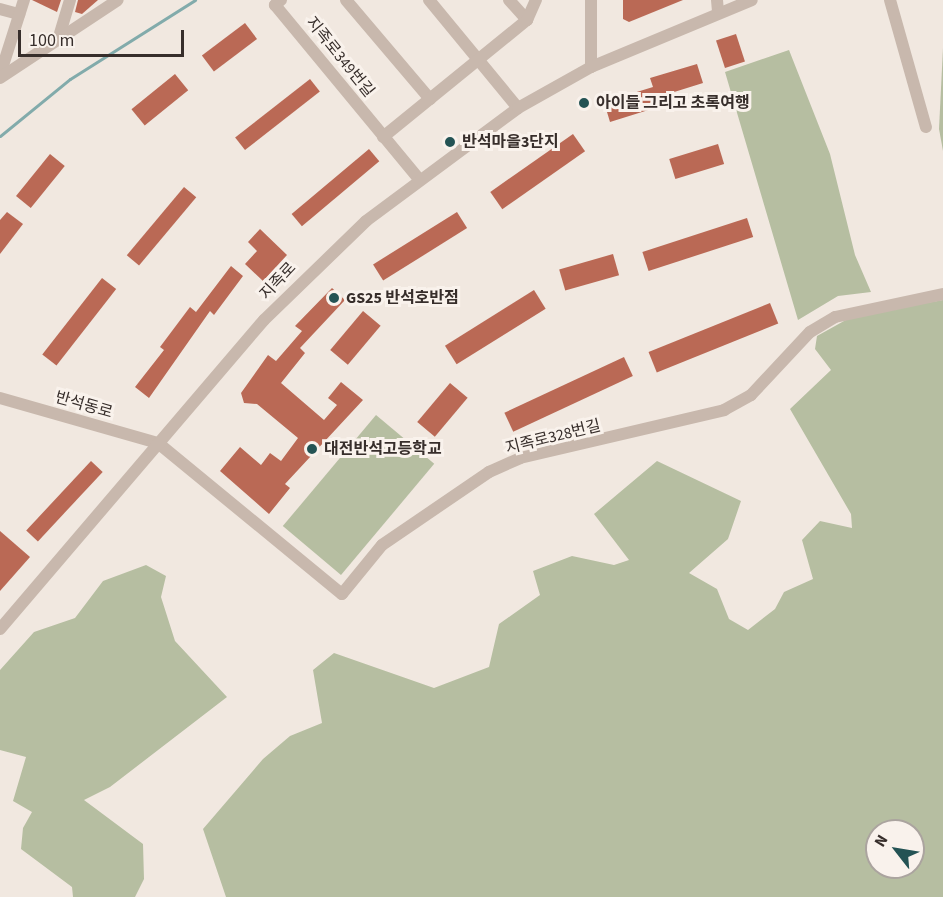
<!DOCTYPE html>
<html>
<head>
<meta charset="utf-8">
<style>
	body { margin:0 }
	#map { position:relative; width:943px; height:897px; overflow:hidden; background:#f1e8e0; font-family:"Source Sans 3","Noto Sans KR",sans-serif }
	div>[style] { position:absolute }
	.green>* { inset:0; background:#b6bea1; transform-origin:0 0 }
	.stream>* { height:3px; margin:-1.5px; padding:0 1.5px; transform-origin:1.5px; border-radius:1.5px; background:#82abab }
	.building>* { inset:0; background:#ba6955; transform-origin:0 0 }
	.minor>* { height:12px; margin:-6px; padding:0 6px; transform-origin:6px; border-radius:6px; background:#c8b8ad }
	.dots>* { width:16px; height:16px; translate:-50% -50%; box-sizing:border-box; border:3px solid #f9f2ec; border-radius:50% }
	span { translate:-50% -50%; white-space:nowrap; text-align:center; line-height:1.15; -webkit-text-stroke:6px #f9f2ec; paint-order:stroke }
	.street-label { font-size:16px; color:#372e2b }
	.poi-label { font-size:16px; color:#372e2b; font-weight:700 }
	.left { translate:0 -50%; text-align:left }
	.north { position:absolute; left:865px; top:819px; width:60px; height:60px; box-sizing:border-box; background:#f9f2ec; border:2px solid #aba49f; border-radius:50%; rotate:301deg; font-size:16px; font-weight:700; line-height:24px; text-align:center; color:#372e2b }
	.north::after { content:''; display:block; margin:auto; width:21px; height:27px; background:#245354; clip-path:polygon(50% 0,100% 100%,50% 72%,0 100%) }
	.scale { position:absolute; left:18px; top:30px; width:166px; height:27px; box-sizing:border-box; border:3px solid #372e2b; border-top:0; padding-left:8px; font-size:18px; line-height:21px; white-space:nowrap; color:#372e2b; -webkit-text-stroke:4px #f9f2ec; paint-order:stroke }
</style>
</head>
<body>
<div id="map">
	<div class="green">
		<i style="clip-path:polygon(943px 48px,943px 151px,939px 129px)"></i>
		<i style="clip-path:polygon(789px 50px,830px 154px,855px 255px,871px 292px,838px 296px,798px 320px,725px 72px)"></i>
		<i style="clip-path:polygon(evenodd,943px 300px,943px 897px,226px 897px,203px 829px,263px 759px,290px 736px,322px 723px,313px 670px,334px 653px,434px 688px,489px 667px,499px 624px,540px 595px,533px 571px,572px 556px,614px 565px,629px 560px,594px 514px,657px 461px,741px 501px,728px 539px,689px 573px,717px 589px,729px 619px,748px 630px,775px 609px,784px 592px,813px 579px,802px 540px,820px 521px,852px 528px,851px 514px,790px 409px,831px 370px,815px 349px,817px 336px,853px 316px,943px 300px,877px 831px,913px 831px,913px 867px,877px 867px,877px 831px)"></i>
		<i style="left:376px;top:415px;width:76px;height:145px;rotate:40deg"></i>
		<i style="clip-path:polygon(146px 565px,166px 576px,161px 597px,175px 641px,227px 697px,110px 787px,84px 800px,143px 844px,144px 879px,135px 897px,73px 897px,72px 887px,21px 849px,23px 828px,32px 812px,13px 801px,26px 757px,0 750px,0 670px,34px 632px,75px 618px,103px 581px)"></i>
	</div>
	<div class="stream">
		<i style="left:0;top:136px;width:90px;rotate:-39.2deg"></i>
		<i style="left:70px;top:79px;width:148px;rotate:-32.3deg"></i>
	</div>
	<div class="building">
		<i style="clip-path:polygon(32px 0,61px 0,57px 12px)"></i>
		<i style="clip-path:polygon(78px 0,98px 0,82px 14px,75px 12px)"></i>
		<i style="clip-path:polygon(623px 0,683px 0,629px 22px,623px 19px)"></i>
		<i style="left:245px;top:23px;width:20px;height:54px;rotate:53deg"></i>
		<i style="left:736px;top:34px;width:29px;height:21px;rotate:72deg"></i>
		<i style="clip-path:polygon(697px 64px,703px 83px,655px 98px,658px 107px,610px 122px,604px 102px,653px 87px,650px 78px)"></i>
		<i style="left:175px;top:74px;width:21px;height:56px;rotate:51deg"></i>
		<i style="left:310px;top:79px;width:16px;height:95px;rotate:52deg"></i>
		<i style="left:573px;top:134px;width:21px;height:101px;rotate:55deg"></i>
		<i style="left:718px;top:144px;width:21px;height:51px;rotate:73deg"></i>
		<i style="left:369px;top:149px;width:16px;height:101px;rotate:50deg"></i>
		<i style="left:50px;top:154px;width:19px;height:54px;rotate:39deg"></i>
		<i style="left:184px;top:187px;width:16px;height:89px;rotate:40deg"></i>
		<i style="clip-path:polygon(7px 212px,23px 224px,0 254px,0 220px)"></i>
		<i style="left:457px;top:212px;width:19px;height:99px;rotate:58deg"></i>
		<i style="left:747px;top:218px;width:20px;height:110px;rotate:72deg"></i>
		<i style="clip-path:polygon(260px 229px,287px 255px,263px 281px,245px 264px,257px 251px,248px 242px)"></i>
		<i style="left:613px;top:254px;width:22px;height:56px;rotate:74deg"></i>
		<i style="clip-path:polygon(231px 266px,243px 276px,214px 315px,210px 311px,149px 398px,135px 387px,164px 350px,160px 347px,190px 307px,196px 312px)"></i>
		<i style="left:102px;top:278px;width:18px;height:97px;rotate:38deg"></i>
		<i style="clip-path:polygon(332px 288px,345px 300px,300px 348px,305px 353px,281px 383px,324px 420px,337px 405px,328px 398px,341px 382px,363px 400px,285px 484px,290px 488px,269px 514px,220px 471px,240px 447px,261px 465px,270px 453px,281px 461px,298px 438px,257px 404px,244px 403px,241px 393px,268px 355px,276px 361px,302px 331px,295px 326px)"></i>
		<i style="left:534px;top:290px;width:22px;height:105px;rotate:58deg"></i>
		<i style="left:770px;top:303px;width:22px;height:131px;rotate:68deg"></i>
		<i style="left:363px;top:311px;width:23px;height:51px;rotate:40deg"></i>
		<i style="left:624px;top:357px;width:21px;height:132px;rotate:65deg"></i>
		<i style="left:450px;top:383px;width:23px;height:51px;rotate:40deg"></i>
		<i style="left:91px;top:461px;width:16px;height:95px;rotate:43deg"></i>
		<i style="clip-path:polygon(0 531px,30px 557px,0 591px)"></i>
	</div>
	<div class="minor">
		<i style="left:281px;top:0;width:8px;rotate:140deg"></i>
		<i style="left:275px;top:5px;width:224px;rotate:50.4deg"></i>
		<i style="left:346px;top:0;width:130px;rotate:49.7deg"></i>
		<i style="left:429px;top:0;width:140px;rotate:50.5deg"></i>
		<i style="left:509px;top:0;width:27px;rotate:48deg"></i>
		<i style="left:717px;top:0;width:12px;rotate:85deg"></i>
		<i style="left:890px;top:0;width:132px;rotate:74.2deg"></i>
		<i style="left:0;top:9px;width:20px;rotate:15deg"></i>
		<i style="left:58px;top:40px;width:42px;rotate:-73.3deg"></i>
		<i style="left:591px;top:67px;width:67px;rotate:-90deg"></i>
		<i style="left:0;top:75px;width:79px;rotate:-72.3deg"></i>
		<i style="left:0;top:78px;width:141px;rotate:-33.5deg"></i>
		<i style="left:383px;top:137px;width:186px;rotate:-39.1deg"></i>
		<i style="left:527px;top:20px;width:22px;rotate:-66deg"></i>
		<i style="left:0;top:398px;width:164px;rotate:15.9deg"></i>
		<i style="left:158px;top:443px;width:238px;rotate:39.4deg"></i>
		<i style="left:342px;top:594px;width:63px;rotate:-50.8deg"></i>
		<i style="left:382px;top:545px;width:130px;rotate:-34.3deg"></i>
		<i style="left:489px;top:472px;width:34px;rotate:-24deg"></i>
		<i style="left:520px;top:458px;width:210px;rotate:-13.2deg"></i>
		<i style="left:724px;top:410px;width:31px;rotate:-29deg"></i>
		<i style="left:751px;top:395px;width:86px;rotate:-46.9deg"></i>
		<i style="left:810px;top:332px;width:29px;rotate:-31deg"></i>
		<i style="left:835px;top:317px;width:110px;rotate:-12deg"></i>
		<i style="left:0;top:629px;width:406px;rotate:-49.5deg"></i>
		<i style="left:264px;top:320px;width:142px;rotate:-44.1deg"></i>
		<i style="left:366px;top:221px;width:189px;rotate:-36.6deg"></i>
		<i style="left:518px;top:108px;width:84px;rotate:-29.3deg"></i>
		<i style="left:591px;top:67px;width:174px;rotate:-22.6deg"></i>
	</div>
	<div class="dots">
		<i style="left:584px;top:103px;background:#245354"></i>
		<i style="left:450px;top:142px;background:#245354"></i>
		<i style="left:334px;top:298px;background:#245354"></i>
		<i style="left:312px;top:449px;background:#245354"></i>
	</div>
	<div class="street-label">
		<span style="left:340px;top:57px;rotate:51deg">지족로349번길</span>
		<span style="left:278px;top:281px;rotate:-47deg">지족로</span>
		<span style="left:84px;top:405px;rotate:16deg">반석동로</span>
		<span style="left:553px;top:437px;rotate:-14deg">지족로328번길</span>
	</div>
	<div class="poi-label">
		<span class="left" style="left:596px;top:103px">아이들 그리고 초록여행</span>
		<span class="left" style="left:462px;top:142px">반석마을3단지</span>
		<span class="left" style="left:346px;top:298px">GS25 반석호반점</span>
		<span class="left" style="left:324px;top:449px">대전반석고등학교</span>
	</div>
	<div class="north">N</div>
	<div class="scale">100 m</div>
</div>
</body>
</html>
